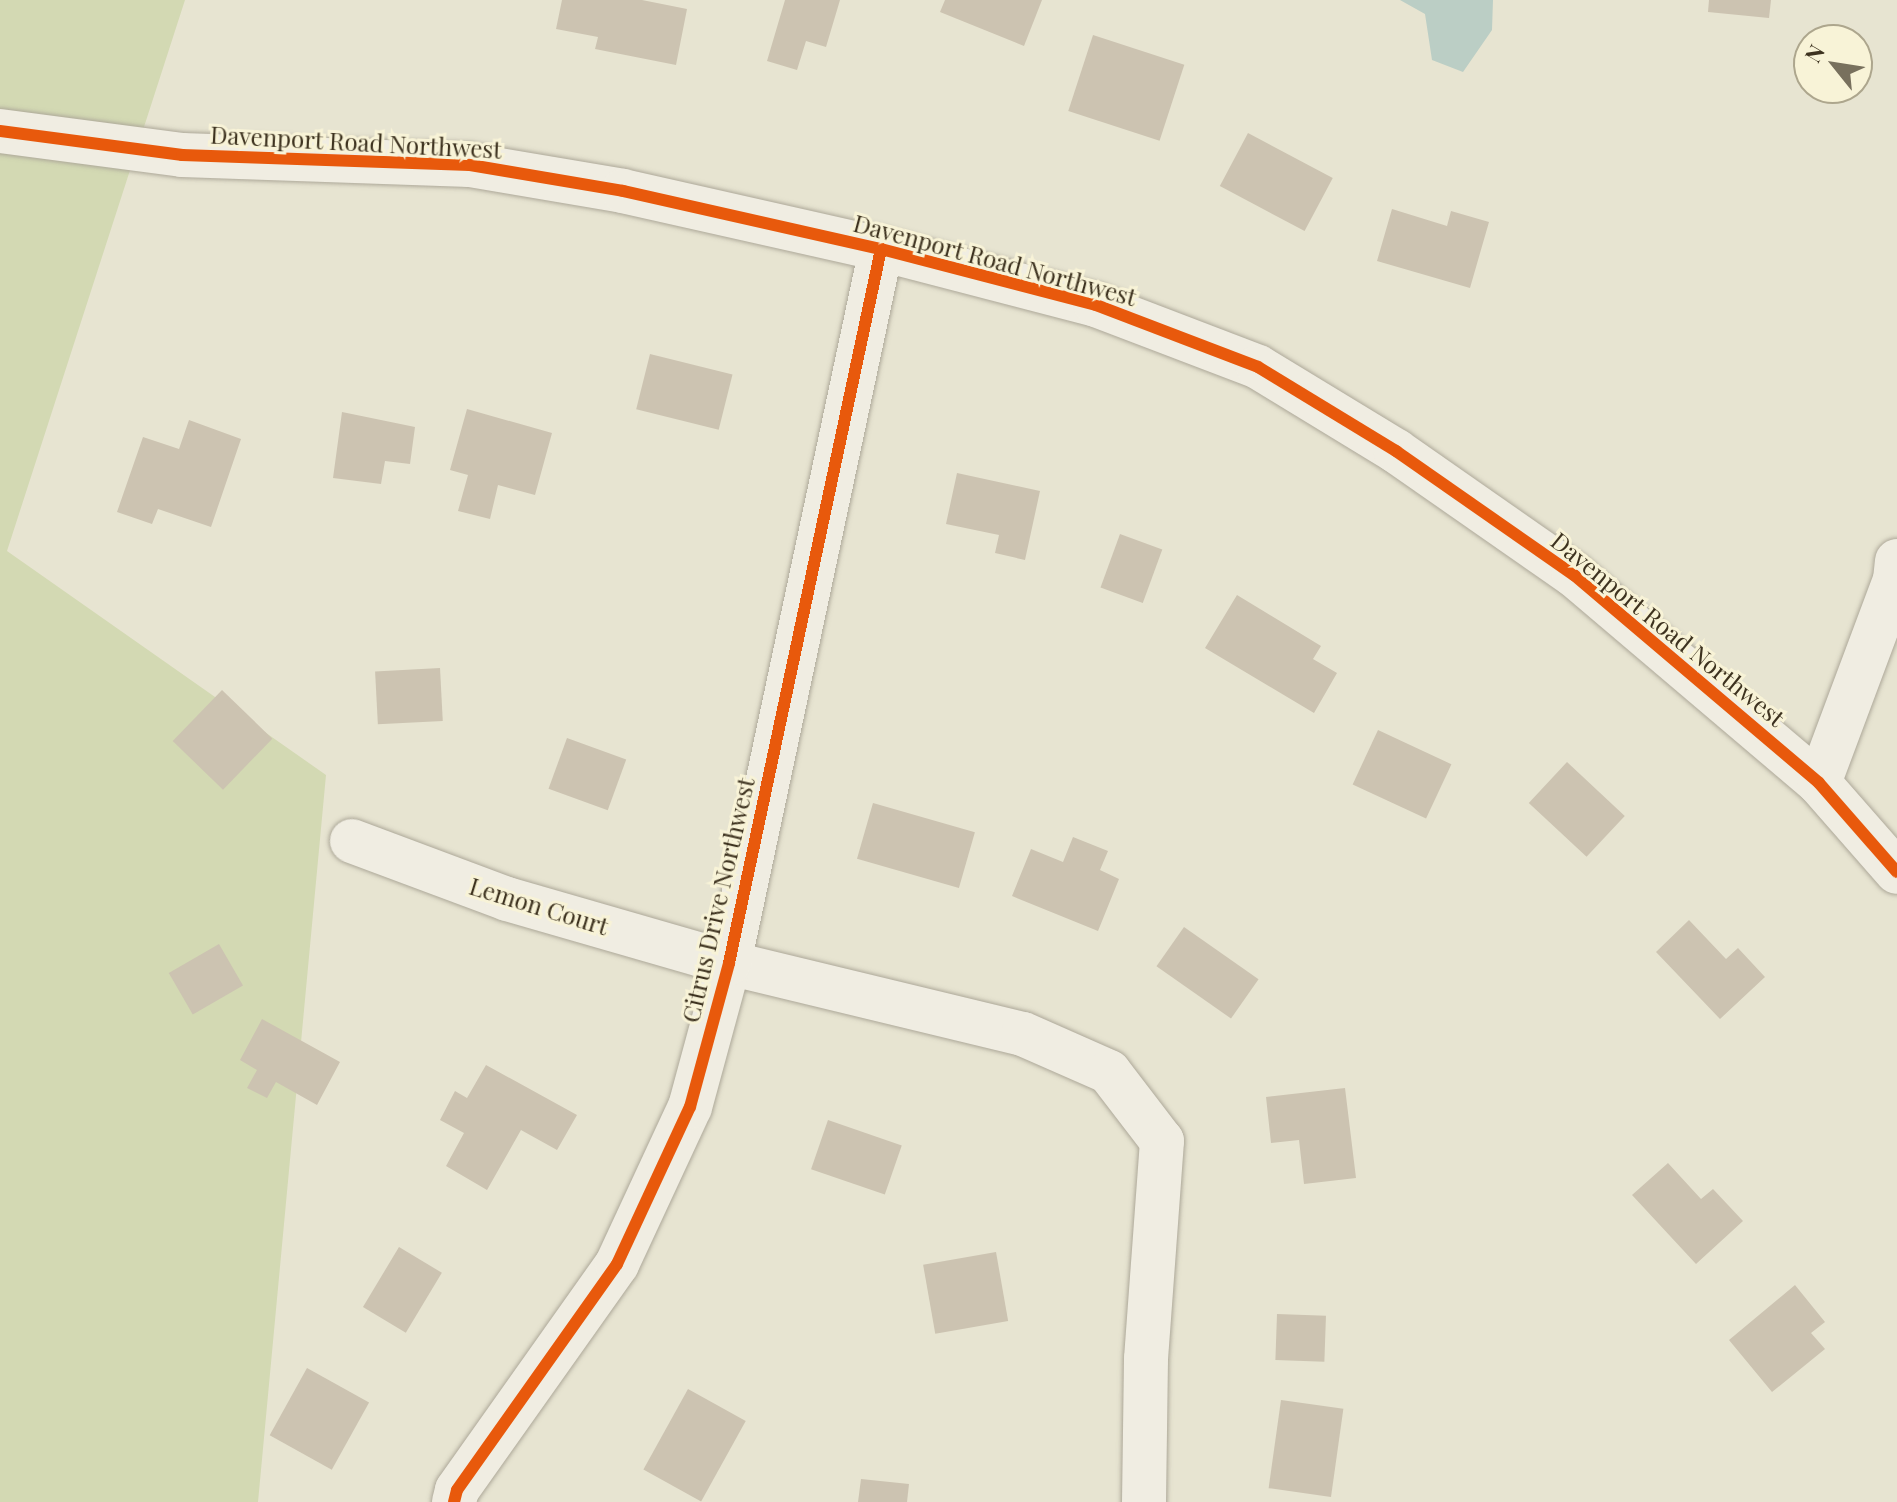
<!DOCTYPE html>
<html>
<head>
<meta charset="utf-8">
<style>
	body { margin:0 }
	#map { position:relative; width:1897px; height:1502px; overflow:hidden; background:#e7e4d1; font-family:"Playfair Display",serif }
	div>[style] { position:absolute }
	.green>* { inset:0; background:#d3d9b3 }
	.water>* { inset:0; background:#bbcec5 }
	.building>* { inset:0; background:#ccc3b1; transform-origin:0 0 }
	.roads { filter:drop-shadow(0 0 2px #ada899) drop-shadow(0 0 2px #ada899) }
	.minor>* { height:44px; margin:-22px; padding:0 22px; transform-origin:22px; border-radius:22px; background:#f0ede2 }
	.cycleway>* { height:12px; margin:-6px; padding:0 6px; transform-origin:6px; border-radius:6px; background:#e8590c }
	span { translate:-50% -50%; white-space:nowrap; text-align:center; line-height:1.15; -webkit-text-stroke:6px #f8f3d7; paint-order:stroke }
	.street-label { font-size:24px; color:#3d321f }
	.north { position:absolute; left:1793px; top:24px; width:80px; height:80px; box-sizing:border-box; background:#f8f3d7; border:2px solid #ada68d; border-radius:50%; rotate:300deg; font-size:22px; font-weight:700; line-height:32px; text-align:center; color:#3d321f }
	.north::after { content:''; display:block; margin:auto; width:28px; height:36px; background:#78705d; clip-path:polygon(50% 0,100% 100%,50% 72%,0 100%) }
</style>
</head>
<body>
<div id="map">
	<div class="green">
		<i style="clip-path:polygon(0 0,185px 0,7px 551px,326px 775px,258px 1502px,0 1502px)"></i>
	</div>
	<div class="water">
		<i style="clip-path:polygon(1400px 0,1493px 0,1492px 30px,1463px 72px,1432px 60px,1425px 14px)"></i>
	</div>
	<div class="building">
		<i style="clip-path:polygon(562px 0,642px 0,687px 9px,676px 65px,595px 49px,598px 37px,556px 29px)"></i>
		<i style="clip-path:polygon(785px 0,840px 0,826px 47px,806px 41px,797px 70px,767px 61px)"></i>
		<i style="clip-path:polygon(945px 0,1042px 0,1024px 46px,940px 12px)"></i>
		<i style="clip-path:polygon(1709px 0,1771px 0,1769px 18px,1708px 12px)"></i>
		<i style="left:1093px;top:35px;width:96px;height:80px;rotate:18deg"></i>
		<i style="left:1248px;top:133px;width:96px;height:60px;rotate:28deg"></i>
		<i style="clip-path:polygon(1392px 209px,1447px 226px,1451px 211px,1489px 222px,1470px 288px,1377px 261px)"></i>
		<i style="left:650px;top:354px;width:85px;height:57px;rotate:14deg"></i>
		<i style="clip-path:polygon(467px 409px,552px 433px,535px 495px,498px 485px,490px 519px,458px 511px,468px 475px,450px 470px)"></i>
		<i style="clip-path:polygon(342px 412px,415px 427px,410px 464px,385px 461px,381px 484px,333px 478px)"></i>
		<i style="clip-path:polygon(189px 420px,241px 439px,211px 527px,158px 509px,152px 524px,117px 512px,143px 437px,179px 449px)"></i>
		<i style="clip-path:polygon(957px 473px,1040px 491px,1025px 560px,995px 553px,999px 535px,946px 524px)"></i>
		<i style="left:1120px;top:534px;width:45px;height:57px;rotate:20deg"></i>
		<i style="clip-path:polygon(1237px 595px,1321px 646px,1313px 659px,1337px 673px,1314px 713px,1205px 648px)"></i>
		<i style="left:440px;top:668px;width:53px;height:65px;rotate:87deg"></i>
		<i style="left:222px;top:690px;width:70px;height:71px;rotate:44deg"></i>
		<i style="left:1378px;top:730px;width:81px;height:60px;rotate:25deg"></i>
		<i style="left:567px;top:738px;width:63px;height:54px;rotate:20deg"></i>
		<i style="left:1567px;top:762px;width:79px;height:56px;rotate:43deg"></i>
		<i style="left:873px;top:803px;width:106px;height:58px;rotate:16deg"></i>
		<i style="clip-path:polygon(1073px 837px,1108px 851px,1100px 870px,1119px 879px,1098px 931px,1012px 896px,1031px 849px,1063px 862px)"></i>
		<i style="clip-path:polygon(1689px 920px,1726px 959px,1738px 948px,1765px 977px,1720px 1019px,1656px 952px)"></i>
		<i style="left:1184px;top:927px;width:91px;height:48px;rotate:35deg"></i>
		<i style="left:219px;top:944px;width:48px;height:58px;rotate:60deg"></i>
		<i style="clip-path:polygon(262px 1019px,340px 1062px,317px 1105px,276px 1082px,267px 1098px,247px 1088px,257px 1070px,240px 1060px)"></i>
		<i style="clip-path:polygon(486px 1065px,577px 1115px,557px 1150px,521px 1130px,487px 1190px,446px 1166px,464px 1133px,440px 1120px,455px 1091px,467px 1098px)"></i>
		<i style="clip-path:polygon(1345px 1088px,1356px 1178px,1304px 1184px,1299px 1140px,1271px 1143px,1266px 1097px)"></i>
		<i style="left:828px;top:1120px;width:78px;height:52px;rotate:19deg"></i>
		<i style="clip-path:polygon(1668px 1163px,1701px 1199px,1713px 1189px,1743px 1221px,1696px 1264px,1632px 1195px)"></i>
		<i style="left:399px;top:1247px;width:50px;height:70px;rotate:31deg"></i>
		<i style="left:996px;top:1252px;width:70px;height:74px;rotate:80deg"></i>
		<i style="clip-path:polygon(1795px 1285px,1825px 1322px,1811px 1333px,1825px 1349px,1772px 1392px,1729px 1340px)"></i>
		<i style="left:1277px;top:1314px;width:49px;height:46px;rotate:2deg"></i>
		<i style="left:307px;top:1368px;width:71px;height:77px;rotate:29deg"></i>
		<i style="left:688px;top:1389px;width:66px;height:92px;rotate:29deg"></i>
		<i style="left:1281px;top:1400px;width:63px;height:89px;rotate:8deg"></i>
		<i style="clip-path:polygon(861px 1479px,909px 1484px,907px 1502px,858px 1502px)"></i>
	</div>
	<div class="roads">
		<div class="minor">
			<i style="left:0;top:131px;width:184px;rotate:7.5deg"></i>
			<i style="left:182px;top:155px;width:288px;rotate:2deg"></i>
			<i style="left:470px;top:165px;width:155px;rotate:9.6deg"></i>
			<i style="left:623px;top:191px;width:264px;rotate:12.7deg"></i>
			<i style="left:881px;top:249px;width:222px;rotate:14.6deg"></i>
			<i style="left:1096px;top:305px;width:173px;rotate:20.9deg"></i>
			<i style="left:1258px;top:367px;width:162px;rotate:31.3deg"></i>
			<i style="left:1396px;top:451px;width:217px;rotate:34.9deg"></i>
			<i style="left:1574px;top:575px;width:321px;rotate:40.3deg"></i>
			<i style="left:1819px;top:783px;width:118px;rotate:48.8deg"></i>
			<i style="left:1819px;top:783px;width:217px;rotate:-69.5deg"></i>
			<i style="left:1895px;top:580px;width:19px;rotate:-84deg"></i>
			<i style="left:352px;top:841px;width:165px;rotate:20.5deg"></i>
			<i style="left:507px;top:899px;width:231px;rotate:16.1deg"></i>
			<i style="left:729px;top:963px;width:302px;rotate:13.6deg"></i>
			<i style="left:1023px;top:1034px;width:94px;rotate:23.8deg"></i>
			<i style="left:1109px;top:1072px;width:87px;rotate:52.5deg"></i>
			<i style="left:1162px;top:1141px;width:219px;rotate:94.2deg"></i>
			<i style="left:1146px;top:1359px;width:143px;rotate:90.8deg"></i>
			<i style="left:454px;top:1502px;width:12px;rotate:-76deg"></i>
			<i style="left:457px;top:1490px;width:277px;rotate:-54.7deg"></i>
			<i style="left:617px;top:1264px;width:173px;rotate:-65.1deg"></i>
			<i style="left:690px;top:1107px;width:149px;rotate:-74.8deg"></i>
			<i style="left:729px;top:963px;width:730px;rotate:-77.98deg"></i>
		</div>
	</div>
	<div class="cycleway">
		<i style="left:0;top:131px;width:184px;rotate:7.5deg"></i>
		<i style="left:182px;top:155px;width:288px;rotate:2deg"></i>
		<i style="left:470px;top:165px;width:155px;rotate:9.6deg"></i>
		<i style="left:623px;top:191px;width:264px;rotate:12.7deg"></i>
		<i style="left:881px;top:249px;width:222px;rotate:14.6deg"></i>
		<i style="left:1096px;top:305px;width:173px;rotate:20.9deg"></i>
		<i style="left:1258px;top:367px;width:162px;rotate:31.3deg"></i>
		<i style="left:1396px;top:451px;width:217px;rotate:34.9deg"></i>
		<i style="left:1574px;top:575px;width:321px;rotate:40.3deg"></i>
		<i style="left:1819px;top:783px;width:118px;rotate:48.8deg"></i>
		<i style="left:454px;top:1502px;width:12px;rotate:-76deg"></i>
		<i style="left:457px;top:1490px;width:277px;rotate:-54.7deg"></i>
		<i style="left:617px;top:1264px;width:173px;rotate:-65.1deg"></i>
		<i style="left:690px;top:1107px;width:149px;rotate:-74.8deg"></i>
		<i style="left:729px;top:963px;width:730px;rotate:-77.98deg"></i>
	</div>
	<div class="street-label">
		<span style="left:356px;top:142px;rotate:3deg">Davenport Road Northwest</span>
		<span style="left:995px;top:260px;rotate:15deg">Davenport Road Northwest</span>
		<span style="left:1668px;top:629px;rotate:39deg">Davenport Road Northwest</span>
		<span style="left:718px;top:900px;rotate:-77deg">Citrus Drive Northwest</span>
		<span style="left:539px;top:906px;rotate:17deg">Lemon Court</span>
	</div>
	<div class="north">N</div>
</div>
</body>
</html>
